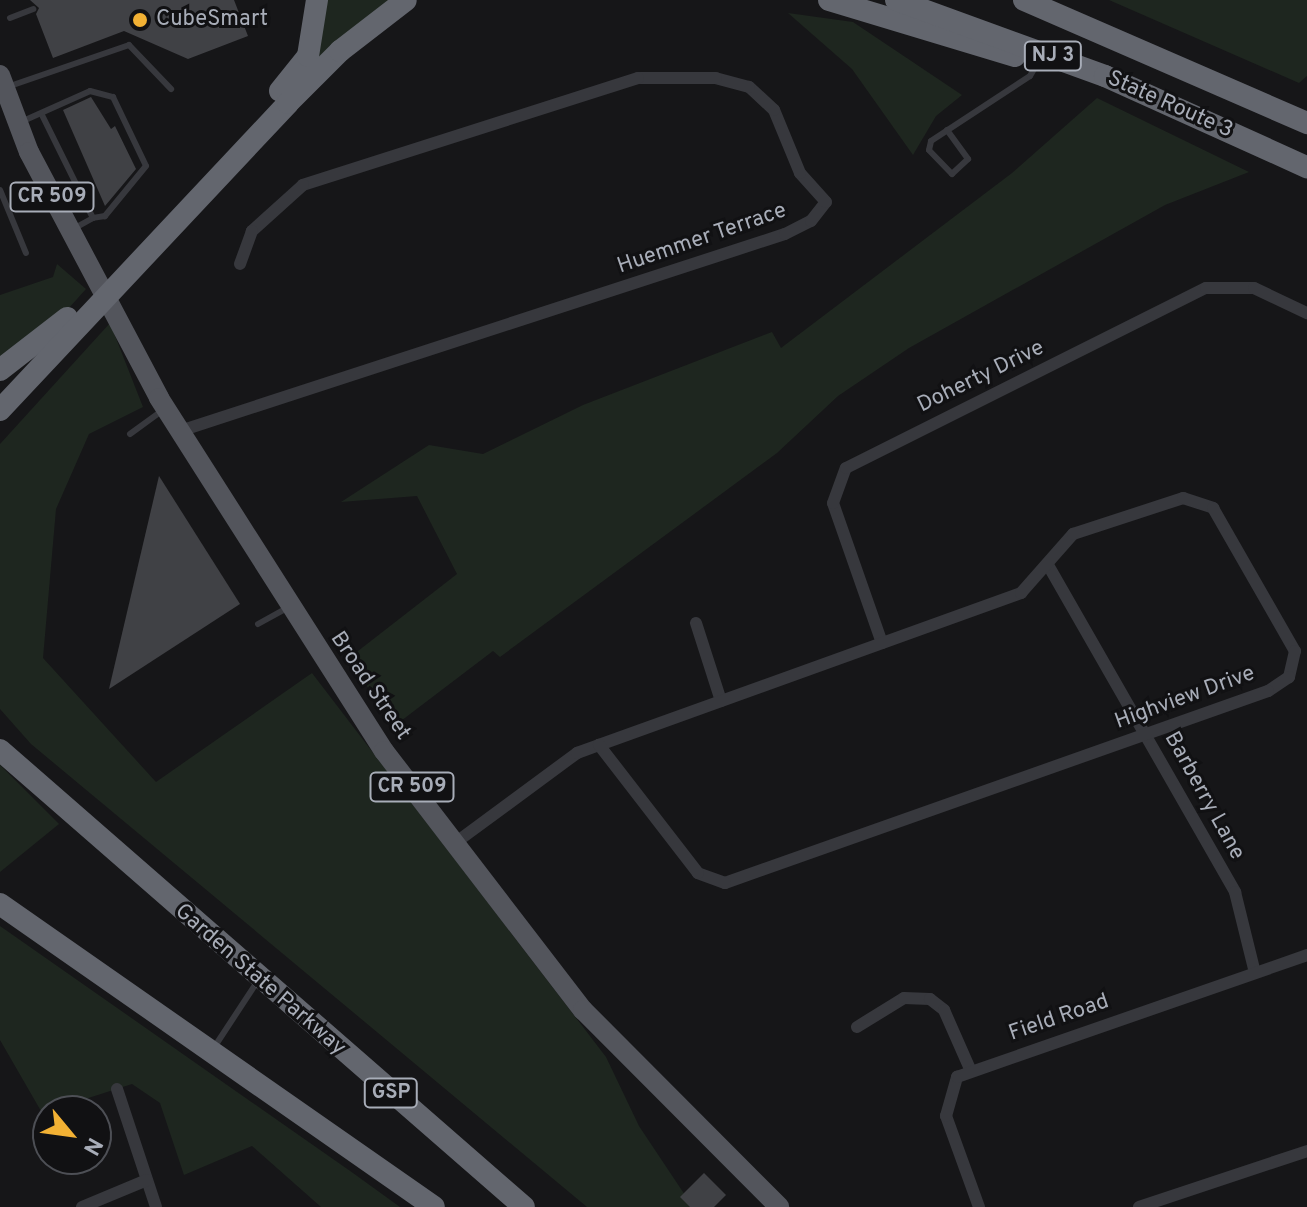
<!DOCTYPE html>
<html>
<head>
<meta charset="utf-8">
<style>
	body { margin:0 }
	#map { position:relative; width:1307px; height:1207px; overflow:hidden; background:#161618; font-family:Overpass,sans-serif }
	div>[style] { position:absolute }
	.green>* { inset:0; background:#1e261f }
	.building>* { inset:0; background:#404145 }
	.lane>* { height:6px; margin:-3px; padding:0 3px; transform-origin:3px; border-radius:3px; background:#37383d }
	.street>* { height:12px; margin:-6px; padding:0 6px; transform-origin:6px; border-radius:6px; background:#37383d }
	.primary>* { height:20px; margin:-10px; padding:0 10px; transform-origin:10px; border-radius:10px; background:#53555c }
	.highway>* { height:22px; margin:-11px; padding:0 11px; transform-origin:11px; border-radius:11px; background:#63666e }
	.dots>* { width:22px; height:22px; translate:-50% -50%; box-sizing:border-box; border:4px solid #111113; border-radius:50% }
	span { translate:-50% -50%; white-space:nowrap; text-align:center; line-height:1.15; -webkit-text-stroke:6px #111113; paint-order:stroke }
	.shield-label span { padding:2px 6px; background:#111113; border:2px solid; border-radius:6px; -webkit-text-stroke-width:0 }
	.shield-label { font-size:20px; color:#a8adb8; font-weight:700 }
	.poi-label { font-size:22px; color:#a8adb8 }
	.left { translate:0 -50%; text-align:left }
	.street-label { font-size:22px; color:#a8adb8 }
	.north { position:absolute; left:32px; top:1095px; width:80px; height:80px; box-sizing:border-box; background:#111113; border:2px solid #4d4f55; border-radius:50%; rotate:119deg; font-size:22px; font-weight:700; line-height:32px; text-align:center; color:#a8adb8 }
	.north::after { content:''; display:block; margin:auto; width:28px; height:36px; background:#f2b134; clip-path:polygon(50% 0,100% 100%,50% 72%,0 100%) }
</style>
</head>
<body>
<div id="map">
	<div class="green">
		<i style="clip-path:polygon(323px 0,393px 0,308px 71px)"></i>
		<i style="clip-path:polygon(1109px 0,1307px 0,1307px 76px,1299px 83px)"></i>
		<i style="clip-path:polygon(788px 13px,853px 22px,962px 95px,936px 116px,913px 155px,852px 69px)"></i>
		<i style="clip-path:polygon(1097px 98px,1249px 172px,1165px 205px,909px 348px,838px 396px,777px 453px,500px 657px,493px 651px,393px 727px,349px 658px,457px 574px,417px 496px,341px 502px,429px 445px,483px 454px,583px 405px,772px 332px,781px 348px,1012px 173px)"></i>
		<i style="clip-path:polygon(57px 264px,86px 289px,59px 319px,0 361px,0 295px,53px 277px)"></i>
		<i style="clip-path:polygon(110px 323px,143px 407px,89px 434px,56px 509px,43px 658px,156px 782px,312px 673px,606px 1057px,639px 1126px,693px 1207px,587px 1207px,31px 744px,0 709px,0 444px)"></i>
		<i style="clip-path:polygon(0 765px,59px 824px,0 872px)"></i>
		<i style="clip-path:polygon(0 926px,353px 1173px,400px 1207px,321px 1207px,252px 1146px,184px 1175px,160px 1103px,132px 1084px,48px 1111px,45px 1118px,0 1040px)"></i>
	</div>
	<div class="building">
		<i style="clip-path:polygon(30px 0,234px 0,248px 36px,188px 59px,124px 31px,53px 58px,36px 14px,39px 8px)"></i>
		<i style="clip-path:polygon(91px 97px,111px 129px,115px 126px,136px 169px,105px 206px,63px 110px)"></i>
		<i style="clip-path:polygon(159px 476px,240px 604px,109px 689px)"></i>
		<i style="clip-path:polygon(704px 1173px,726px 1195px,714px 1207px,690px 1207px,680px 1197px)"></i>
	</div>
	<div class="lane">
		<i style="left:10px;top:18px;width:25px;rotate:-21deg"></i>
		<i style="left:10px;top:86px;width:126px;rotate:-19deg"></i>
		<i style="left:129px;top:45px;width:61px;rotate:46.3deg"></i>
		<i style="left:42px;top:115px;width:115px;rotate:63.7deg"></i>
		<i style="left:93px;top:218px;width:21px;rotate:151deg"></i>
		<i style="left:23px;top:121px;width:73px;rotate:-24.1deg"></i>
		<i style="left:90px;top:91px;width:24px;rotate:15deg"></i>
		<i style="left:113px;top:97px;width:76px;rotate:64.4deg"></i>
		<i style="left:146px;top:166px;width:65px;rotate:129.4deg"></i>
		<i style="left:105px;top:216px;width:12px;rotate:171deg"></i>
		<i style="left:947px;top:130px;width:36px;rotate:54deg"></i>
		<i style="left:968px;top:159px;width:22px;rotate:137deg"></i>
		<i style="left:952px;top:174px;width:33px;rotate:-134deg"></i>
		<i style="left:929px;top:150px;width:9px;rotate:-77deg"></i>
		<i style="left:931px;top:141px;width:118px;rotate:-33.3deg"></i>
		<i style="left:1030px;top:76px;width:14px;rotate:-60deg"></i>
		<i style="left:0;top:190px;width:68px;rotate:67.6deg"></i>
		<i style="left:130px;top:434px;width:41px;rotate:-36deg"></i>
		<i style="left:258px;top:624px;width:33px;rotate:-29deg"></i>
		<i style="left:215px;top:1046px;width:77px;rotate:-56.7deg"></i>
	</div>
	<div class="street">
		<i style="left:180px;top:431px;width:636px;rotate:-18.04deg"></i>
		<i style="left:785px;top:234px;width:29px;rotate:-27deg"></i>
		<i style="left:811px;top:221px;width:24px;rotate:-52deg"></i>
		<i style="left:826px;top:202px;width:39px;rotate:-132deg"></i>
		<i style="left:800px;top:173px;width:68px;rotate:-112.4deg"></i>
		<i style="left:774px;top:110px;width:34px;rotate:-137deg"></i>
		<i style="left:749px;top:87px;width:34px;rotate:-165deg"></i>
		<i style="left:716px;top:78px;width:78px;rotate:180deg"></i>
		<i style="left:638px;top:78px;width:352px;rotate:162.3deg"></i>
		<i style="left:303px;top:185px;width:69px;rotate:138deg"></i>
		<i style="left:252px;top:231px;width:35px;rotate:110deg"></i>
		<i style="left:1048px;top:565px;width:377px;rotate:60.2deg"></i>
		<i style="left:1235px;top:892px;width:83px;rotate:76.1deg"></i>
		<i style="left:696px;top:623px;width:82px;rotate:72.2deg"></i>
		<i style="left:882px;top:643px;width:148px;rotate:-109.3deg"></i>
		<i style="left:833px;top:503px;width:37px;rotate:-70deg"></i>
		<i style="left:846px;top:468px;width:402px;rotate:-26.6deg"></i>
		<i style="left:1206px;top:288px;width:48px"></i>
		<i style="left:1254px;top:288px;width:59px;rotate:25.3deg"></i>
		<i style="left:455px;top:843px;width:152px;rotate:-36.4deg"></i>
		<i style="left:577px;top:753px;width:23px;rotate:-20deg"></i>
		<i style="left:599px;top:745px;width:449px;rotate:-19.8deg"></i>
		<i style="left:1021px;top:593px;width:79px;rotate:-48.6deg"></i>
		<i style="left:1073px;top:534px;width:116px;rotate:-18.1deg"></i>
		<i style="left:1183px;top:498px;width:32px;rotate:18deg"></i>
		<i style="left:1213px;top:508px;width:165px;rotate:60.2deg"></i>
		<i style="left:1295px;top:651px;width:27px;rotate:103deg"></i>
		<i style="left:1289px;top:677px;width:25px;rotate:146deg"></i>
		<i style="left:1268px;top:691px;width:576px;rotate:160.53deg"></i>
		<i style="left:725px;top:883px;width:29px;rotate:-160deg"></i>
		<i style="left:698px;top:873px;width:162px;rotate:-127.7deg"></i>
		<i style="left:857px;top:1027px;width:55px;rotate:-31.7deg"></i>
		<i style="left:904px;top:998px;width:26px;rotate:2deg"></i>
		<i style="left:930px;top:999px;width:18px;rotate:38deg"></i>
		<i style="left:944px;top:1010px;width:64px;rotate:66.2deg"></i>
		<i style="left:117px;top:1089px;width:124px;rotate:71.7deg"></i>
		<i style="left:82px;top:1207px;width:70px;rotate:-22.6deg"></i>
		<i style="left:979px;top:1207px;width:97px;rotate:-109.9deg"></i>
		<i style="left:946px;top:1116px;width:41px;rotate:-74.2deg"></i>
		<i style="left:957px;top:1077px;width:371px;rotate:-19.2deg"></i>
		<i style="left:1139px;top:1207px;width:177px;rotate:-18.4deg"></i>
	</div>
	<div class="primary">
		<i style="left:0;top:75px;width:82px;rotate:69.4deg"></i>
		<i style="left:29px;top:152px;width:278px;rotate:62.1deg"></i>
		<i style="left:159px;top:398px;width:419px;rotate:57.5deg"></i>
		<i style="left:384px;top:751px;width:327px;rotate:52.5deg"></i>
		<i style="left:583px;top:1010px;width:278px;rotate:45.1deg"></i>
	</div>
	<div class="highway">
		<i style="left:829px;top:0;width:194px;rotate:16.8deg"></i>
		<i style="left:896px;top:0;width:222px;rotate:20deg"></i>
		<i style="left:1105px;top:76px;width:222px;rotate:24.3deg"></i>
		<i style="left:1024px;top:0;width:309px;rotate:23.5deg"></i>
		<i style="left:280px;top:91px;width:45px;rotate:-51.3deg"></i>
		<i style="left:308px;top:56px;width:57px;rotate:-80.9deg"></i>
		<i style="left:0;top:370px;width:85px;rotate:-37.8deg"></i>
		<i style="left:0;top:410px;width:421px;rotate:-46.8deg"></i>
		<i style="left:288px;top:103px;width:74px;rotate:-45deg"></i>
		<i style="left:340px;top:51px;width:83px;rotate:-37.7deg"></i>
		<i style="left:0;top:750px;width:695px;rotate:41.09deg"></i>
		<i style="left:0;top:904px;width:529px;rotate:34.92deg"></i>
	</div>
	<div class="dots">
		<i style="left:140px;top:20px;background:#f2b134"></i>
	</div>
	<div class="shield-label">
		<span style="left:1053px;top:56px">NJ 3</span>
		<span style="left:52px;top:197px">CR 509</span>
		<span style="left:412px;top:787px">CR 509</span>
		<span style="left:391px;top:1093px">GSP</span>
	</div>
	<div class="poi-label">
		<span class="left" style="left:156px;top:20px">CubeSmart</span>
	</div>
	<div class="street-label">
		<span style="left:1170px;top:105px;rotate:24deg">State Route 3</span>
		<span style="left:702px;top:239px;rotate:-19deg">Huemmer Terrace</span>
		<span style="left:981px;top:377px;rotate:-26deg">Doherty Drive</span>
		<span style="left:370px;top:686px;rotate:56deg">Broad Street</span>
		<span style="left:1185px;top:698px;rotate:-20deg">Highview Drive</span>
		<span style="left:1204px;top:796px;rotate:61deg">Barberry Lane</span>
		<span style="left:260px;top:980px;rotate:41deg">Garden State Parkway</span>
		<span style="left:1059px;top:1018px;rotate:-19deg">Field Road</span>
	</div>
	<div class="north">N</div>
</div>
</body>
</html>
